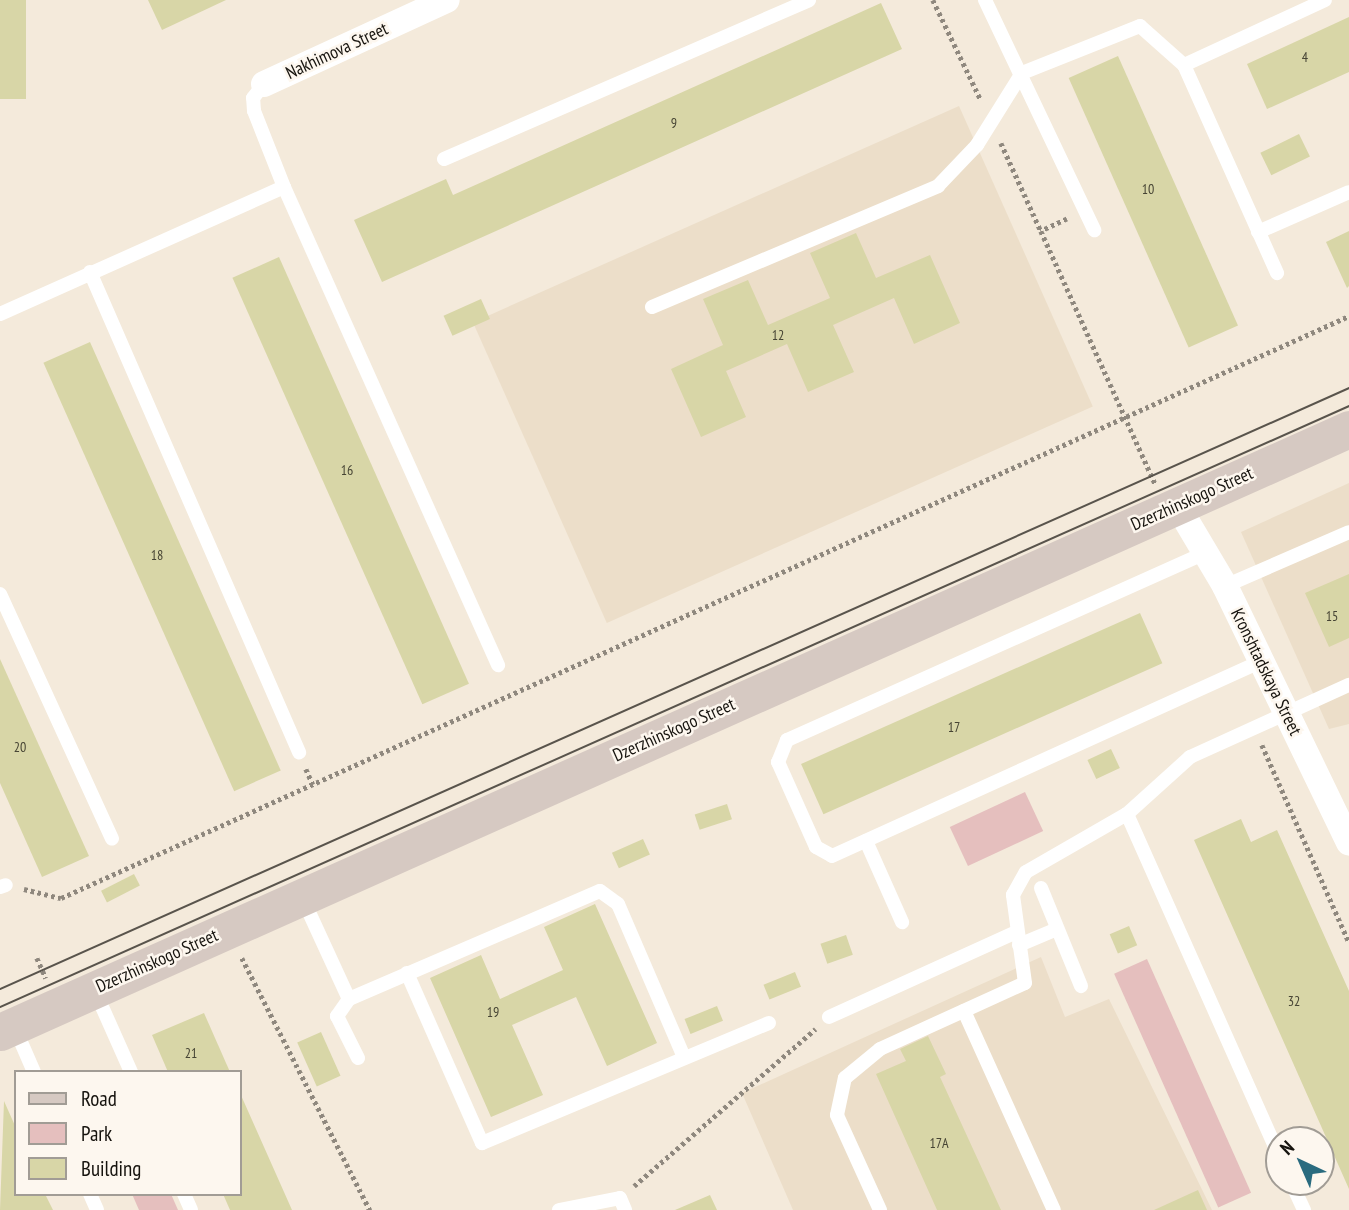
<!DOCTYPE html>
<html>
<head>
<meta charset="utf-8">
<style>
	body { margin:0 }
	#map { position:relative; width:1349px; height:1210px; overflow:hidden; background:#f4eadb; font-family:"PT Sans Narrow",sans-serif }
	div>[style] { position:absolute }
	.built>* { inset:0; background:#ecdec9; transform-origin:0 0 }
	.green>* { inset:0; background:#e5bfbe; transform-origin:0 0 }
	.building>* { inset:0; background:#d8d6a7; transform-origin:0 0 }
	.path>* { height:4.5px; margin-top:-2.25px; transform-origin:0; background:repeating-linear-gradient(90deg,#8f887e 0 3.5px,transparent 0 7px) }
	.lane>* { height:14px; margin:-7px; padding:0 7px; transform-origin:7px; border-radius:7px; background:#fff }
	.street>* { height:26px; margin:-13px; padding:0 13px; transform-origin:13px; border-radius:13px; background:#fff }
	.secondary>* { height:37px; margin:-18.5px; padding:0 18.5px; transform-origin:18.5px; border-radius:18.5px; background:#d6c9c2 }
	.tram>* { height:2px; margin:-1px; padding:0 1px; transform-origin:1px; border-radius:1px; background:#59544c }
	span { translate:-50% -50%; white-space:nowrap; text-align:center; line-height:1.15; -webkit-text-stroke:5px #fdf7ef; paint-order:stroke }
	.number-label { font-size:14px; color:#464434 }
	.number-label span { -webkit-text-stroke-width:0 }
	.street-label { font-size:18px; color:#16130e }
	.legend { position:absolute; left:14px; top:1070px; width:228px; height:126px; box-sizing:border-box; background:#fdf7ef; border:2px solid #a19c95; margin:0; padding:9px 12px; list-style:none; font-size:21px; color:#16130e }
	.legend li { display:flex; align-items:center; gap:14px; height:35px }
	.legend b { width:35px; border:2px solid #a19c95 }
	.north { position:absolute; left:1265px; top:1126px; width:70px; height:70px; box-sizing:border-box; background:#fdf7ef; border:2px solid #a19c95; border-radius:50%; rotate:316deg; font-size:19px; font-weight:700; line-height:28px; text-align:center; color:#16130e }
	.north::after { content:''; display:block; margin:auto; width:24px; height:32px; background:#2a6b7f; clip-path:polygon(50% 0,100% 100%,50% 72%,0 100%) }
</style>
</head>
<body>
<div id="map">
	<div class="built">
		<i style="left:959px;top:106px;width:329px;height:532px;rotate:66deg"></i>
		<i style="clip-path:polygon(1349px 483px,1349px 724px,1329px 729px,1241px 532px)"></i>
		<i style="clip-path:polygon(1041px 957px,1065px 1017px,1109px 999px,1212px 1210px,793px 1210px,742px 1093px)"></i>
	</div>
	<div class="green">
		<i style="left:1025px;top:792px;width:43px;height:83px;rotate:65deg"></i>
		<i style="left:1147px;top:959px;width:256px;height:36px;rotate:66deg"></i>
		<i style="clip-path:polygon(132px 1194px,171px 1194px,178px 1210px,139px 1210px)"></i>
	</div>
	<div class="building">
		<i style="left:0;top:0;width:26px;height:99px"></i>
		<i style="clip-path:polygon(148px 0,226px 0,162px 30px)"></i>
		<i style="clip-path:polygon(881px 3px,902px 49px,382px 282px,354px 220px,446px 179px,453px 195px)"></i>
		<i style="clip-path:polygon(1349px 17px,1349px 72px,1267px 109px,1247px 64px)"></i>
		<i style="left:1118px;top:56px;width:295px;height:54px;rotate:66deg"></i>
		<i style="left:1299px;top:134px;width:25px;height:43px;rotate:64deg"></i>
		<i style="clip-path:polygon(1349px 231px,1349px 286px,1347px 288px,1326px 242px)"></i>
		<i style="clip-path:polygon(856px 233px,876px 278px,930px 255px,960px 323px,914px 344px,894px 298px,833px 325px,854px 372px,808px 392px,787px 344px,726px 371px,746px 417px,701px 437px,671px 369px,723px 345px,703px 299px,748px 280px,768px 325px,830px 298px,810px 253px)"></i>
		<i style="left:279px;top:257px;width:467px;height:51px;rotate:66deg"></i>
		<i style="left:481px;top:299px;width:22px;height:41px;rotate:66deg"></i>
		<i style="left:90px;top:342px;width:469px;height:51px;rotate:66deg"></i>
		<i style="clip-path:polygon(1349px 574px,1349px 638px,1329px 647px,1305px 593px)"></i>
		<i style="left:1140px;top:613px;width:55px;height:371px;rotate:66deg"></i>
		<i style="clip-path:polygon(0 659px,89px 856px,42px 877px,0 783px)"></i>
		<i style="left:1111px;top:749px;width:21px;height:26px;rotate:65deg"></i>
		<i style="left:727px;top:804px;width:16px;height:34px;rotate:72deg"></i>
		<i style="clip-path:polygon(1241px 819px,1251px 842px,1277px 830px,1349px 991px,1349px 1189px,1194px 840px)"></i>
		<i style="left:643px;top:839px;width:17px;height:34px;rotate:66deg"></i>
		<i style="left:134px;top:874px;width:13px;height:37px;rotate:63deg"></i>
		<i style="clip-path:polygon(595px 904px,657px 1043px,607px 1066px,576px 997px,512px 1025px,543px 1095px,491px 1117px,430px 978px,481px 955px,500px 999px,563px 970px,544px 927px)"></i>
		<i style="left:1129px;top:926px;width:21px;height:21px;rotate:67deg"></i>
		<i style="left:846px;top:935px;width:21px;height:27px;rotate:71deg"></i>
		<i style="left:795px;top:972px;width:16px;height:34px;rotate:68deg"></i>
		<i style="left:717px;top:1006px;width:16px;height:35px;rotate:68deg"></i>
		<i style="clip-path:polygon(204px 1013px,230px 1072px,168px 1072px,152px 1035px)"></i>
		<i style="left:321px;top:1032px;width:48px;height:26px;rotate:66deg"></i>
		<i style="clip-path:polygon(928px 1036px,946px 1074px,940px 1077px,1001px 1210px,937px 1210px,876px 1074px,906px 1061px,900px 1049px)"></i>
		<i style="clip-path:polygon(240px 1093px,292px 1210px,230px 1210px,223px 1194px,240px 1194px)"></i>
		<i style="clip-path:polygon(4px 1101px,16px 1128px,16px 1194px,45px 1194px,53px 1210px,0 1210px)"></i>
		<i style="clip-path:polygon(1198px 1190px,1207px 1210px,1154px 1210px)"></i>
		<i style="clip-path:polygon(710px 1195px,717px 1210px,675px 1210px)"></i>
	</div>
	<div class="path">
		<i style="left:933px;top:0;width:111px;rotate:64.4deg"></i>
		<i style="left:1001px;top:143px;width:97px;rotate:65.6deg"></i>
		<i style="left:1067px;top:219px;width:29px;rotate:155deg"></i>
		<i style="left:1041px;top:231px;width:277px;rotate:65.7deg"></i>
		<i style="left:1262px;top:745px;width:215px;rotate:66.2deg"></i>
		<i style="left:306px;top:769px;width:17px;rotate:66deg"></i>
		<i style="left:24px;top:889px;width:38px;rotate:14deg"></i>
		<i style="left:61px;top:898px;width:1413px;rotate:-24.32deg"></i>
		<i style="left:37px;top:958px;width:22px;rotate:66deg"></i>
		<i style="left:242px;top:958px;width:283px;rotate:63.1deg"></i>
		<i style="left:634px;top:1186px;width:240px;rotate:-40.9deg"></i>
	</div>
	<div class="lane">
		<i style="left:985px;top:0;width:255px;rotate:64.6deg"></i>
		<i style="left:1184px;top:65px;width:155px;rotate:-24.7deg"></i>
		<i style="left:444px;top:159px;width:398px;rotate:-23.5deg"></i>
		<i style="left:284px;top:187px;width:524px;rotate:65.88deg"></i>
		<i style="left:1258px;top:232px;width:99px;rotate:-23.7deg"></i>
		<i style="left:90px;top:272px;width:524px;rotate:66.47deg"></i>
		<i style="left:652px;top:307px;width:311px;rotate:-22.9deg"></i>
		<i style="left:938px;top:186px;width:57px;rotate:-46.4deg"></i>
		<i style="left:977px;top:145px;width:85px;rotate:-58deg"></i>
		<i style="left:1022px;top:73px;width:127px;rotate:-21.7deg"></i>
		<i style="left:1140px;top:26px;width:59px;rotate:41.6deg"></i>
		<i style="left:1184px;top:65px;width:228px;rotate:65.9deg"></i>
		<i style="left:0;top:314px;width:311px;rotate:-24.1deg"></i>
		<i style="left:284px;top:187px;width:82px;rotate:-111.5deg"></i>
		<i style="left:254px;top:111px;width:13px;rotate:-94deg"></i>
		<i style="left:253px;top:98px;width:18px;rotate:-52deg"></i>
		<i style="left:1205px;top:553px;width:458px;rotate:155.9deg"></i>
		<i style="left:787px;top:740px;width:24px;rotate:112deg"></i>
		<i style="left:778px;top:762px;width:93px;rotate:65.9deg"></i>
		<i style="left:816px;top:847px;width:18px;rotate:29deg"></i>
		<i style="left:832px;top:856px;width:470px;rotate:-24.4deg"></i>
		<i style="left:1225px;top:586px;width:135px;rotate:-23.5deg"></i>
		<i style="left:0;top:594px;width:269px;rotate:65.4deg"></i>
		<i style="left:1127px;top:814px;width:373px;rotate:66deg"></i>
		<i style="left:866px;top:841px;width:89px;rotate:66deg"></i>
		<i style="left:0;top:887px;width:6px;rotate:-18deg"></i>
		<i style="left:1041px;top:888px;width:106px;rotate:67.8deg"></i>
		<i style="left:302px;top:897px;width:112px;rotate:65.3deg"></i>
		<i style="left:349px;top:999px;width:273px;rotate:-23.3deg"></i>
		<i style="left:600px;top:891px;width:22px;rotate:36deg"></i>
		<i style="left:618px;top:904px;width:167px;rotate:66.7deg"></i>
		<i style="left:1019px;top:945px;width:41px;rotate:-22.8deg"></i>
		<i style="left:407px;top:973px;width:186px;rotate:66.2deg"></i>
		<i style="left:482px;top:1143px;width:311px;rotate:-22.7deg"></i>
		<i style="left:95px;top:991px;width:89px;rotate:66deg"></i>
		<i style="left:349px;top:999px;width:21px;rotate:125deg"></i>
		<i style="left:337px;top:1016px;width:47px;rotate:63.4deg"></i>
		<i style="left:964px;top:1011px;width:218px;rotate:65.7deg"></i>
		<i style="left:829px;top:1017px;width:203px;rotate:-24.4deg"></i>
		<i style="left:14px;top:1026px;width:50px;rotate:66.5deg"></i>
		<i style="left:1291px;top:1182px;width:31px;rotate:65deg"></i>
		<i style="left:90px;top:1194px;width:17px;rotate:66deg"></i>
		<i style="left:184px;top:1194px;width:17px;rotate:66deg"></i>
		<i style="left:559px;top:1210px;width:62px;rotate:-11.1deg"></i>
		<i style="left:620px;top:1198px;width:13px;rotate:67deg"></i>
		<i style="left:880px;top:1210px;width:104px;rotate:-114.4deg"></i>
		<i style="left:837px;top:1115px;width:38px;rotate:-78deg"></i>
		<i style="left:845px;top:1078px;width:45px;rotate:-39.6deg"></i>
		<i style="left:880px;top:1049px;width:159px;rotate:-24.5deg"></i>
		<i style="left:1025px;top:983px;width:89px;rotate:-97.8deg"></i>
		<i style="left:1013px;top:895px;width:26px;rotate:-61deg"></i>
		<i style="left:1026px;top:872px;width:116px;rotate:-29.9deg"></i>
		<i style="left:1127px;top:814px;width:85px;rotate:-42.1deg"></i>
		<i style="left:1190px;top:757px;width:175px;rotate:-24.4deg"></i>
	</div>
	<div class="street">
		<i style="left:264px;top:84px;width:201px;rotate:-24.7deg"></i>
		<i style="left:1177px;top:505px;width:94px;rotate:59.3deg"></i>
		<i style="left:1225px;top:586px;width:285px;rotate:64.2deg"></i>
	</div>
	<div class="secondary">
		<i style="left:0;top:1032px;width:1478px;rotate:-24.08deg"></i>
	</div>
	<div class="tram">
		<i style="left:0;top:989px;width:1477px;rotate:-24.01deg"></i>
		<i style="left:0;top:1007px;width:1477px;rotate:-24.01deg"></i>
	</div>
	<div class="number-label">
		<span style="left:1305px;top:57px">4</span>
		<span style="left:674px;top:123px">9</span>
		<span style="left:1148px;top:189px">10</span>
		<span style="left:778px;top:335px">12</span>
		<span style="left:347px;top:470px">16</span>
		<span style="left:157px;top:555px">18</span>
		<span style="left:1332px;top:616px">15</span>
		<span style="left:954px;top:727px">17</span>
		<span style="left:20px;top:747px">20</span>
		<span style="left:1294px;top:1001px">32</span>
		<span style="left:493px;top:1012px">19</span>
		<span style="left:191px;top:1053px">21</span>
		<span style="left:939px;top:1143px">17А</span>
	</div>
	<div class="street-label">
		<span style="left:337px;top:51px;rotate:-25deg">Nakhimova Street</span>
		<span style="left:1192px;top:499px;rotate:-24deg">Dzerzhinskogo Street</span>
		<span style="left:1266px;top:672px;rotate:64deg">Kronshtadskaya Street</span>
		<span style="left:674px;top:730px;rotate:-24deg">Dzerzhinskogo Street</span>
		<span style="left:157px;top:961px;rotate:-24deg">Dzerzhinskogo Street</span>
	</div>
	<ul class="legend">
	<li><b style="height:9px;background:#d6c9c2"></b>Road</li>
	<li><b style="height:19px;background:#e5bfbe"></b>Park</li>
	<li><b style="height:19px;background:#d8d6a7"></b>Building</li>
	</ul>
	<div class="north">N</div>
</div>
</body>
</html>
